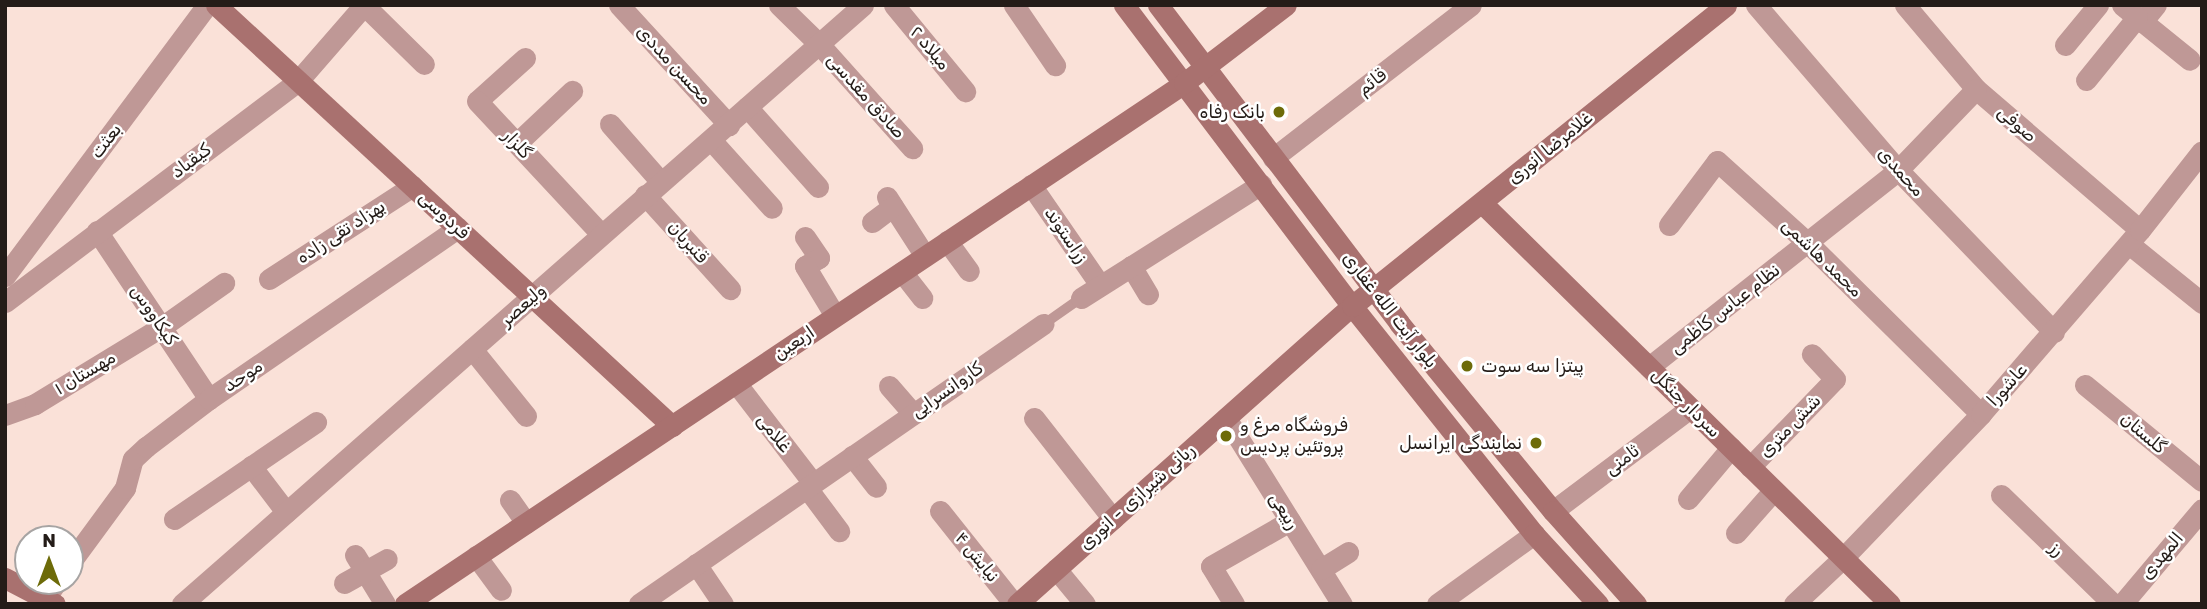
<!DOCTYPE html>
<html>
<head>
<meta charset="utf-8">
<style>
	body { margin:0 }
	#map { position:relative; width:2207px; height:609px; overflow:hidden; background:#fae1d8; font-family:Rubik,Vazirmatn,sans-serif }
	div>[style] { position:absolute }
	.lane>* { height:10px; margin:-5px; padding:0 5px; transform-origin:5px; border-radius:5px; background:#bf9896 }
	.street>* { height:21px; margin:-10.5px; padding:0 10.5px; transform-origin:10.5px; border-radius:10.5px; background:#bf9896 }
	.secondary>* { height:21px; margin:-10.5px; padding:0 10.5px; transform-origin:10.5px; border-radius:10.5px; background:#a9716f }
	.dots>* { width:19px; height:19px; translate:-50% -50%; box-sizing:border-box; border:4px solid #fff; border-radius:50% }
	span { translate:-50% -50%; white-space:nowrap; text-align:center; line-height:1.15; -webkit-text-stroke:5px #fff; paint-order:stroke }
	.street-label { font-size:18px; color:#241c18 }
	.poi-label { font-size:18px; color:#241c18 }
	.right { translate:-100% -50%; text-align:right }
	.left { translate:0 -50%; text-align:left }
	.frame { position:absolute; inset:0; border:7px solid #241c18; pointer-events:none }
	.north { position:absolute; left:14px; top:525px; width:70px; height:70px; box-sizing:border-box; background:#fff; border:2px solid #a7a4a3; border-radius:50%; rotate:0deg; font-size:19px; font-weight:700; line-height:28px; text-align:center; color:#241c18 }
	.north::after { content:''; display:block; margin:auto; width:24px; height:32px; background:#6d6b09; clip-path:polygon(50% 0,100% 100%,50% 72%,0 100%) }
</style>
</head>
<body>
<div id="map">
	<div class="lane">
		<i style="left:1044px;top:324px;width:45px;rotate:-35.1deg"></i>
	</div>
	<div class="street">
		<i style="left:364px;top:5px;width:84px;rotate:44.5deg"></i>
		<i style="left:619px;top:5px;width:163px;rotate:47.5deg"></i>
		<i style="left:779px;top:5px;width:56px;rotate:44.3deg"></i>
		<i style="left:819px;top:44px;width:140px;rotate:48.2deg"></i>
		<i style="left:894px;top:5px;width:112px;rotate:50.5deg"></i>
		<i style="left:1014px;top:5px;width:73px;rotate:55.7deg"></i>
		<i style="left:1756px;top:5px;width:218px;rotate:49.3deg"></i>
		<i style="left:1898px;top:170px;width:225px;rotate:46.1deg"></i>
		<i style="left:1905px;top:5px;width:110px;rotate:49.8deg"></i>
		<i style="left:1976px;top:89px;width:216px;rotate:40.7deg"></i>
		<i style="left:2122px;top:5px;width:87px;rotate:39deg"></i>
		<i style="left:2142px;top:22px;width:22px;rotate:-51deg"></i>
		<i style="left:2065px;top:45px;width:52px;rotate:-50.5deg"></i>
		<i style="left:525px;top:58px;width:64px;rotate:138.1deg"></i>
		<i style="left:477px;top:101px;width:182px;rotate:47deg"></i>
		<i style="left:2086px;top:80px;width:81px;rotate:-51deg"></i>
		<i style="left:747px;top:107px;width:107px;rotate:48.4deg"></i>
		<i style="left:610px;top:124px;width:76px;rotate:48.7deg"></i>
		<i style="left:711px;top:140px;width:91px;rotate:48.1deg"></i>
		<i style="left:517px;top:143px;width:76px;rotate:-43.4deg"></i>
		<i style="left:1273px;top:158px;width:250px;rotate:-37.7deg"></i>
		<i style="left:1031px;top:185px;width:121px;rotate:55.4deg"></i>
		<i style="left:645px;top:195px;width:127px;rotate:47.9deg"></i>
		<i style="left:887px;top:197px;width:70px;rotate:57.2deg"></i>
		<i style="left:872px;top:222px;width:26px;rotate:-37deg"></i>
		<i style="left:1669px;top:225px;width:80px;rotate:-53.1deg"></i>
		<i style="left:1717px;top:161px;width:124px;rotate:42.1deg"></i>
		<i style="left:1809px;top:244px;width:242px;rotate:44.7deg"></i>
		<i style="left:97px;top:231px;width:202px;rotate:56.3deg"></i>
		<i style="left:805px;top:237px;width:25px;rotate:56deg"></i>
		<i style="left:819px;top:258px;width:16px;rotate:150deg"></i>
		<i style="left:805px;top:266px;width:58px;rotate:59deg"></i>
		<i style="left:947px;top:241px;width:37px;rotate:54deg"></i>
		<i style="left:2129px;top:244px;width:94px;rotate:38.9deg"></i>
		<i style="left:1131px;top:266px;width:33px;rotate:59deg"></i>
		<i style="left:902px;top:272px;width:33px;rotate:52deg"></i>
		<i style="left:5px;top:276px;width:338px;rotate:-53.3deg"></i>
		<i style="left:269px;top:279px;width:171px;rotate:-32.9deg"></i>
		<i style="left:1081px;top:298px;width:213px;rotate:-32.3deg"></i>
		<i style="left:5px;top:302px;width:367px;rotate:-37deg"></i>
		<i style="left:298px;top:81px;width:101px;rotate:-49deg"></i>
		<i style="left:472px;top:349px;width:86px;rotate:51.1deg"></i>
		<i style="left:1649px;top:367px;width:318px;rotate:-38.3deg"></i>
		<i style="left:1898px;top:170px;width:112px;rotate:-46.1deg"></i>
		<i style="left:736px;top:383px;width:126px;rotate:52.4deg"></i>
		<i style="left:2085px;top:385px;width:151px;rotate:39.4deg"></i>
		<i style="left:889px;top:386px;width:37px;rotate:49deg"></i>
		<i style="left:5px;top:415px;width:32px;rotate:-20deg"></i>
		<i style="left:35px;top:404px;width:150px;rotate:-31.4deg"></i>
		<i style="left:163px;top:326px;width:75px;rotate:-35.2deg"></i>
		<i style="left:1034px;top:418px;width:128px;rotate:52deg"></i>
		<i style="left:1226px;top:418px;width:219px;rotate:58.1deg"></i>
		<i style="left:852px;top:456px;width:39px;rotate:52deg"></i>
		<i style="left:251px;top:466px;width:58px;rotate:52.7deg"></i>
		<i style="left:1750px;top:467px;width:122px;rotate:-46deg"></i>
		<i style="left:1835px;top:379px;width:34px;rotate:-133deg"></i>
		<i style="left:807px;top:488px;width:54px;rotate:53.3deg"></i>
		<i style="left:2001px;top:495px;width:156px;rotate:44.2deg"></i>
		<i style="left:1688px;top:499px;width:67px;rotate:-49.9deg"></i>
		<i style="left:510px;top:500px;width:28px;rotate:55deg"></i>
		<i style="left:940px;top:511px;width:119px;rotate:51.5deg"></i>
		<i style="left:1553px;top:511px;width:171px;rotate:-36.9deg"></i>
		<i style="left:174px;top:519px;width:172px;rotate:-34.3deg"></i>
		<i style="left:1736px;top:533px;width:57px;rotate:-48.5deg"></i>
		<i style="left:355px;top:555px;width:57px;rotate:58.5deg"></i>
		<i style="left:476px;top:556px;width:42px;rotate:53.7deg"></i>
		<i style="left:70px;top:563px;width:93px;rotate:-53.7deg"></i>
		<i style="left:125px;top:488px;width:30px;rotate:-75deg"></i>
		<i style="left:133px;top:459px;width:18px;rotate:-43deg"></i>
		<i style="left:146px;top:447px;width:79px;rotate:-37.3deg"></i>
		<i style="left:209px;top:399px;width:302px;rotate:-34.5deg"></i>
		<i style="left:696px;top:564px;width:48px;rotate:56deg"></i>
		<i style="left:1056px;top:569px;width:45px;rotate:50.4deg"></i>
		<i style="left:1321px;top:569px;width:32px;rotate:-32deg"></i>
		<i style="left:344px;top:583px;width:49px;rotate:-29.2deg"></i>
		<i style="left:42px;top:604px;width:27px;rotate:-57deg"></i>
		<i style="left:182px;top:604px;width:907px;rotate:-41.33deg"></i>
		<i style="left:639px;top:604px;width:492px;rotate:-34.7deg"></i>
		<i style="left:1234px;top:604px;width:44px;rotate:-121.2deg"></i>
		<i style="left:1211px;top:566px;width:91px;rotate:-29.7deg"></i>
		<i style="left:1437px;top:604px;width:120px;rotate:-35.8deg"></i>
		<i style="left:1794px;top:604px;width:67px;rotate:-43.2deg"></i>
		<i style="left:1843px;top:558px;width:199px;rotate:-46.2deg"></i>
		<i style="left:1981px;top:414px;width:243px;rotate:-49.2deg"></i>
		<i style="left:2140px;top:230px;width:100px;rotate:-51.9deg"></i>
		<i style="left:2122px;top:604px;width:124px;rotate:-49.9deg"></i>
	</div>
	<div class="secondary">
		<i style="left:216px;top:5px;width:621px;rotate:42.71deg"></i>
		<i style="left:1124px;top:5px;width:378px;rotate:52.9deg"></i>
		<i style="left:1352px;top:306px;width:292px;rotate:51.4deg"></i>
		<i style="left:1534px;top:534px;width:95px;rotate:47.6deg"></i>
		<i style="left:1158px;top:5px;width:399px;rotate:52.8deg"></i>
		<i style="left:1399px;top:323px;width:243px;rotate:50.7deg"></i>
		<i style="left:1553px;top:511px;width:125px;rotate:48.3deg"></i>
		<i style="left:1482px;top:203px;width:572px;rotate:44.5deg"></i>
		<i style="left:5px;top:578px;width:56px;rotate:27.5deg"></i>
		<i style="left:405px;top:604px;width:937px;rotate:-33.77deg"></i>
		<i style="left:1184px;top:83px;width:128px;rotate:-37.4deg"></i>
		<i style="left:1017px;top:604px;width:448px;rotate:-41.7deg"></i>
		<i style="left:1352px;top:306px;width:480px;rotate:-38.8deg"></i>
	</div>
	<div class="dots">
		<i style="left:1279px;top:112px;background:#6d6b09"></i>
		<i style="left:1467px;top:366px;background:#6d6b09"></i>
		<i style="left:1226px;top:436px;background:#6d6b09"></i>
		<i style="left:1536px;top:443px;background:#6d6b09"></i>
	</div>
	<div class="street-label">
		<span style="left:930px;top:48px;rotate:50deg">میلاد ۲</span>
		<span style="left:674px;top:65px;rotate:47deg">محسن مددی</span>
		<span style="left:1372px;top:82px;rotate:-38deg">قائم</span>
		<span style="left:866px;top:96px;rotate:48deg">صادق مقدسی</span>
		<span style="left:2017px;top:124px;rotate:41deg">صوفی</span>
		<span style="left:106px;top:141px;rotate:-53deg">بعثت</span>
		<span style="left:517px;top:144px;rotate:47deg">گلزار</span>
		<span style="left:1550px;top:148px;rotate:-39deg">غلامرضا انوری</span>
		<span style="left:191px;top:161px;rotate:-37deg">کیقباد</span>
		<span style="left:1901px;top:172px;rotate:48deg">محمدی</span>
		<span style="left:444px;top:215px;rotate:43deg">فردوسی</span>
		<span style="left:341px;top:232px;rotate:-33deg">بهزاد تقی زاده</span>
		<span style="left:1066px;top:235px;rotate:56deg">زراستوند</span>
		<span style="left:688px;top:242px;rotate:48deg">قنبریان</span>
		<span style="left:1822px;top:258px;rotate:44deg">محمد هاشمی</span>
		<span style="left:523px;top:305px;rotate:-41deg">ولیعصر</span>
		<span style="left:1725px;top:309px;rotate:-38deg">نظام عباس کاظمی</span>
		<span style="left:1390px;top:310px;rotate:52deg">بلوار آیت الله غفاری</span>
		<span style="left:154px;top:315px;rotate:56deg">کیکاووس</span>
		<span style="left:794px;top:343px;rotate:-34deg">اربعین</span>
		<span style="left:85px;top:373px;rotate:-31deg">مهستان ۱</span>
		<span style="left:243px;top:376px;rotate:-34deg">موحد</span>
		<span style="left:2007px;top:385px;rotate:-48deg">عاشورا</span>
		<span style="left:947px;top:390px;rotate:-35deg">کاروانسرایی</span>
		<span style="left:1686px;top:403px;rotate:45deg">سردار جنگل</span>
		<span style="left:1790px;top:426px;rotate:-46deg">شش متری</span>
		<span style="left:774px;top:433px;rotate:52deg">غلامی</span>
		<span style="left:2143px;top:433px;rotate:40deg">گلستان</span>
		<span style="left:1622px;top:460px;rotate:-37deg">ثامنی</span>
		<span style="left:1137px;top:497px;rotate:-42deg">ربانی شیرازی - انوری</span>
		<span style="left:1284px;top:511px;rotate:58deg">ربیعی</span>
		<span style="left:2057px;top:549px;rotate:44deg">رز</span>
		<span style="left:2162px;top:556px;rotate:-50deg">المهدی</span>
		<span style="left:977px;top:557px;rotate:51deg">نیایش ۴</span>
	</div>
	<div class="poi-label">
		<span class="right" style="left:1265px;top:112px">بانک رفاه</span>
		<span class="left" style="left:1481px;top:366px">پیتزا سه سوت</span>
		<span class="left" style="left:1240px;top:436px">فروشگاه مرغ و<br>پروتئین پردیس</span>
		<span class="right" style="left:1522px;top:443px">نمایندگی ایرانسل</span>
	</div>
	<div class="frame"></div>
	<div class="north">N</div>
</div>
</body>
</html>
